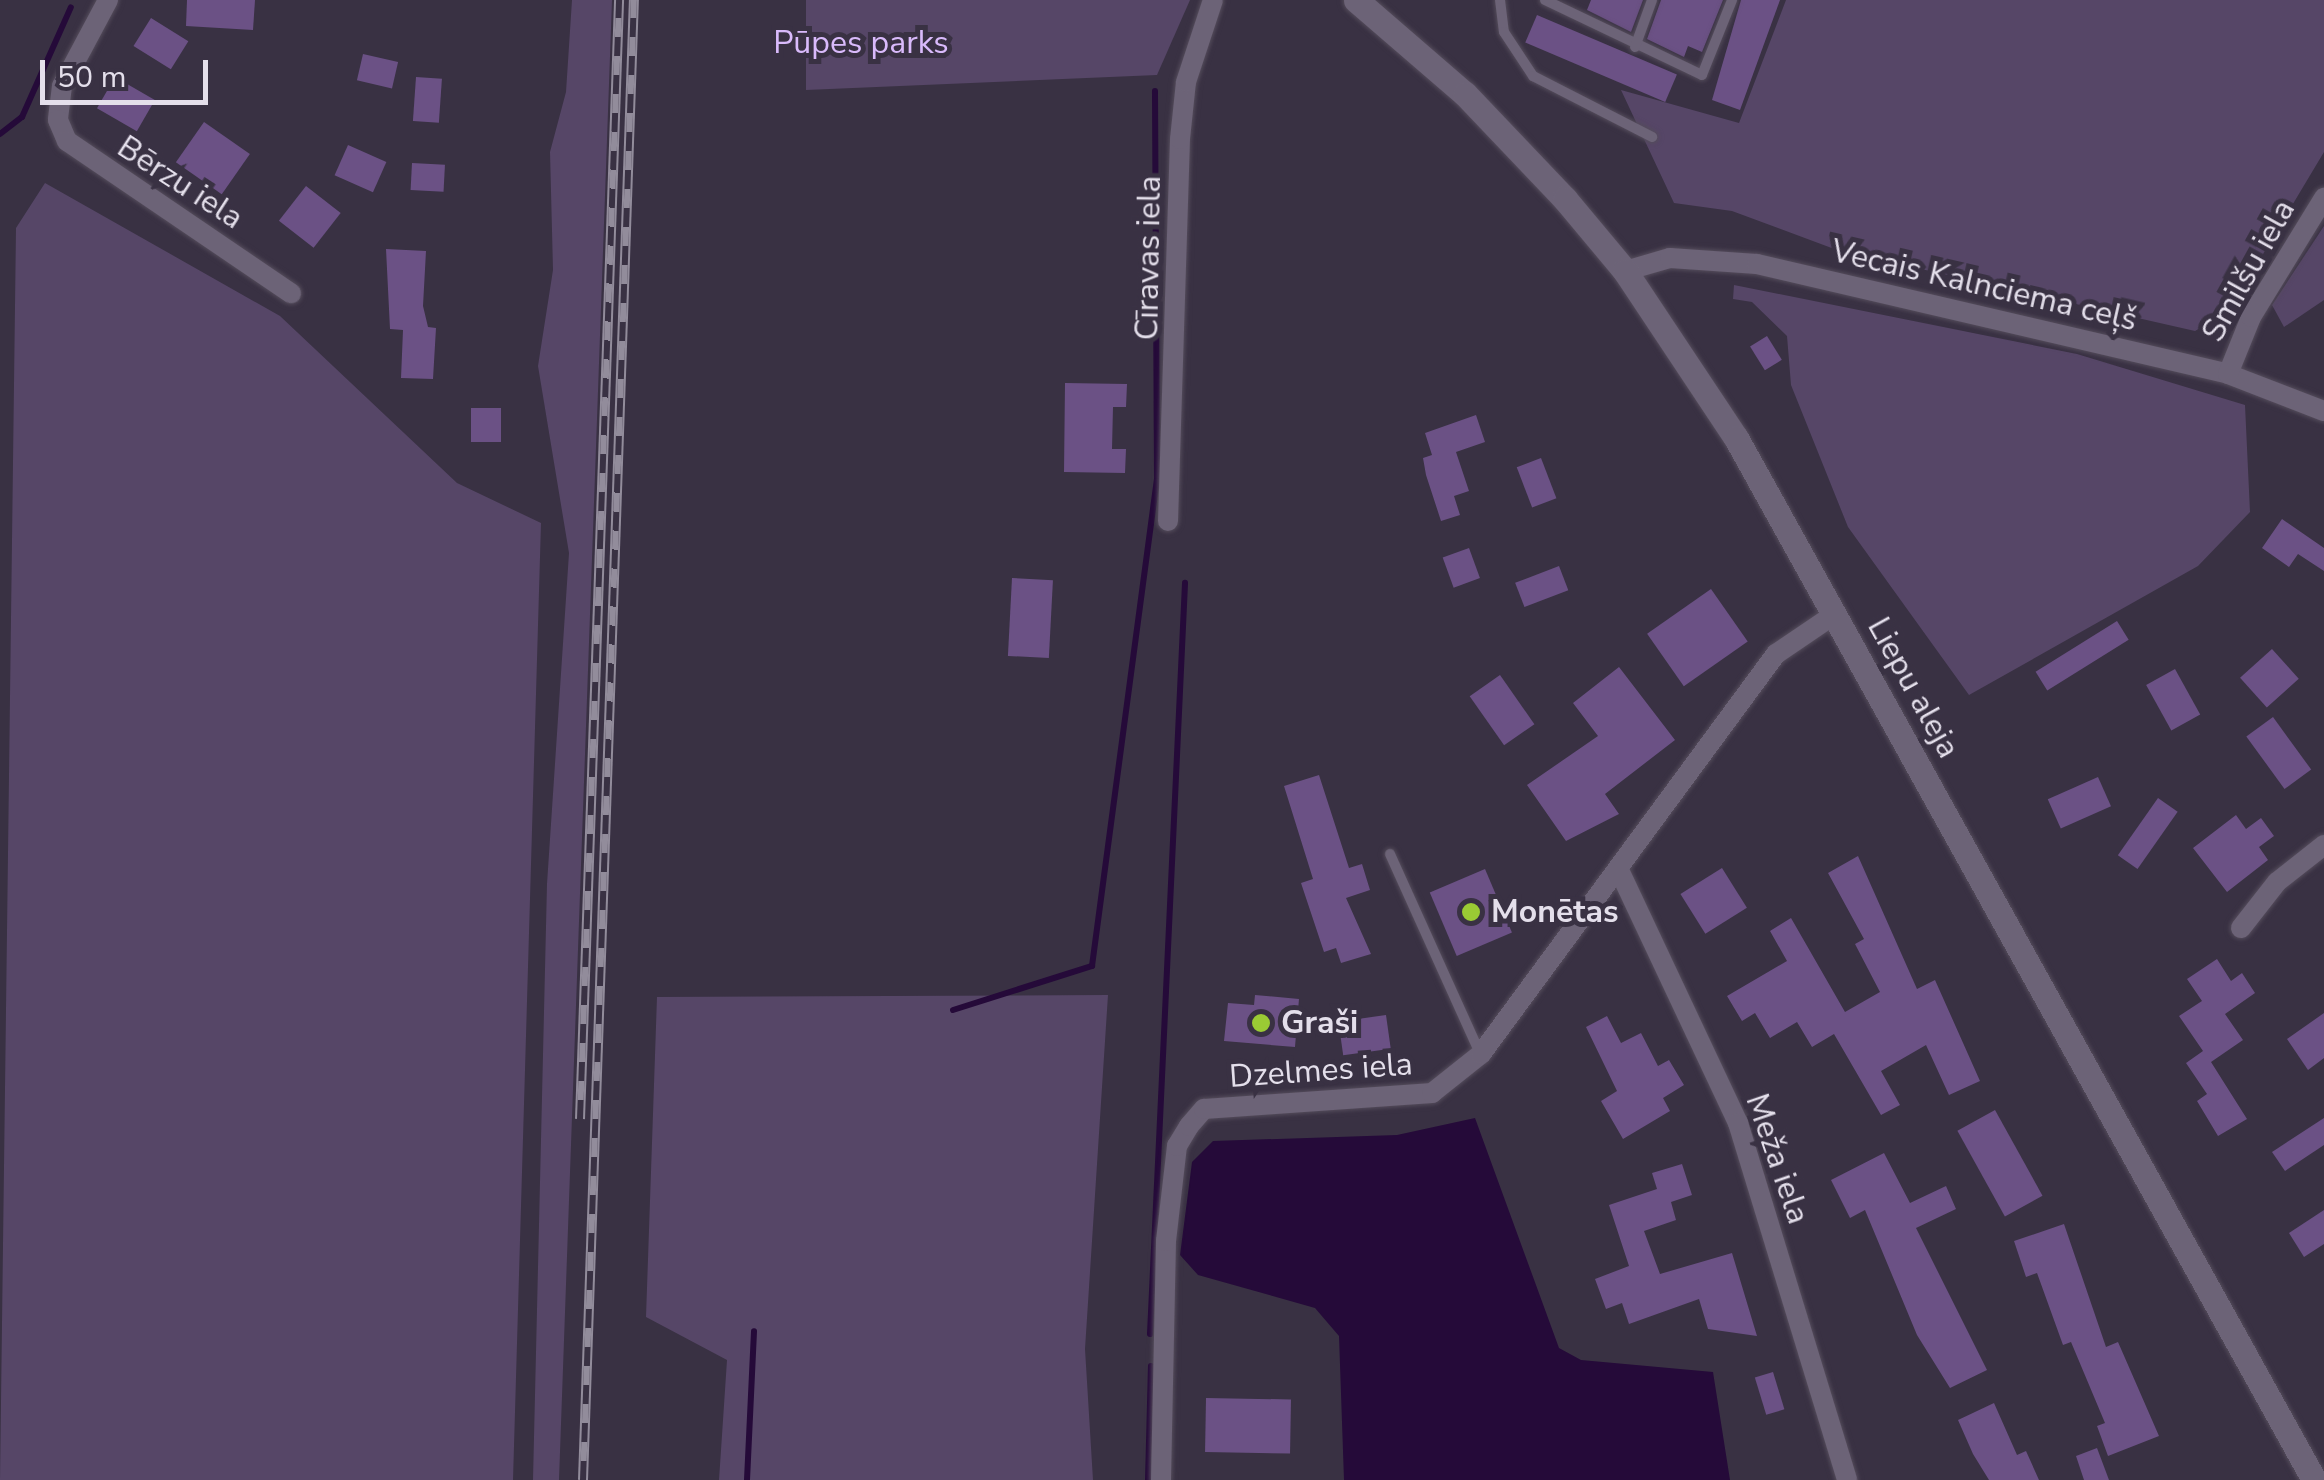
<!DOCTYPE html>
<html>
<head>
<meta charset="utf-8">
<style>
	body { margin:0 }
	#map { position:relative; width:2324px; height:1480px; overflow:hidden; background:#393143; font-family:"Nunito Sans",sans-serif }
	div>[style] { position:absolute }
	.green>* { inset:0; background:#564667 }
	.water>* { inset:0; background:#250a39 }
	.stream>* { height:6px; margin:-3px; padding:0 3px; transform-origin:3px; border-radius:3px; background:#250a39 }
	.building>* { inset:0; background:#6b5185; transform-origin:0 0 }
	.roads { filter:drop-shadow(0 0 2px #544c5b) drop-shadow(0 0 2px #544c5b) }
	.service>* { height:10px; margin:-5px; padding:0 5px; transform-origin:5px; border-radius:5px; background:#6c6377 }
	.minor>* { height:20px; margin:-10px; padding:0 10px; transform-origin:10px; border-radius:10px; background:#6c6377 }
	.tertiary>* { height:25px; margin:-12.5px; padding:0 12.5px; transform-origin:12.5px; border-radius:12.5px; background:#6c6377 }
	.rail>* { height:10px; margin-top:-5px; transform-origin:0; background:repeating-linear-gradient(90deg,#393143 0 19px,#928c9b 0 38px); box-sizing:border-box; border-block:2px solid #928c9b }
	.dots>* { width:28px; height:28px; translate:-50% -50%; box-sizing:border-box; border:5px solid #393143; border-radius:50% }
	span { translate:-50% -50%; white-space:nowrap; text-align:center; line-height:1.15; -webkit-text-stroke:10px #393143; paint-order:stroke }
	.park-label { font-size:32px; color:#d9bafb }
	.street-label { font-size:32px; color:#e4dfeb }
	.poi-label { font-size:32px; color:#e4dfeb; font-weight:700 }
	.left { translate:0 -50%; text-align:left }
	.scale { position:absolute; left:40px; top:60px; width:168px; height:45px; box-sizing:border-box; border:5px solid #e4dfeb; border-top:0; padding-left:12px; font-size:30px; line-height:35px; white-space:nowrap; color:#e4dfeb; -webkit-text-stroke:8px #393143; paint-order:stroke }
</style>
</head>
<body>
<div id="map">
	<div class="green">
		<i style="clip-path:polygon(572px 0,612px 0,559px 1480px,533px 1480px,547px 884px,569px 553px,538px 366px,553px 270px,550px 152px,566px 92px)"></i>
		<i style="clip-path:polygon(806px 0,1190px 0,1157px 75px,806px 90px)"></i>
		<i style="clip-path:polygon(1786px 0,2324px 0,2324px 152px,2229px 311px,2195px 331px,1837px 250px,1732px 211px,1674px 203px,1621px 90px,1739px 123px)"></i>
		<i style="clip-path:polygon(45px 183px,280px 316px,457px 483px,541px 523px,513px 1480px,0 1480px,16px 228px)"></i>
		<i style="clip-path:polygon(2324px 226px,2324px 300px,2284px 327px,2272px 305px)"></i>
		<i style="clip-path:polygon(1734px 285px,2077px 354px,2245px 405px,2250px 512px,2198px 566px,1969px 695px,1848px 527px,1791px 385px,1787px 336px,1752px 302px,1733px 299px)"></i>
		<i style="clip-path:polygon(1108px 995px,1085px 1349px,1093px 1480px,719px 1480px,727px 1360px,646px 1317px,657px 997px)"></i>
	</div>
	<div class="water">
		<i style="clip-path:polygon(1475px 1118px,1559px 1348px,1581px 1360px,1713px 1372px,1730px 1480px,1344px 1480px,1339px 1336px,1315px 1308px,1198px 1275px,1180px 1255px,1192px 1162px,1213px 1141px,1397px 1135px)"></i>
	</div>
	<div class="stream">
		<i style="left:0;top:134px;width:28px;rotate:-38deg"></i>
		<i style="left:22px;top:117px;width:120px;rotate:-66deg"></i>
		<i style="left:953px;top:1010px;width:146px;rotate:-17.6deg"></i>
		<i style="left:1092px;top:966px;width:494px;rotate:-82.4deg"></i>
		<i style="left:1157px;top:476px;width:385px;rotate:-90.3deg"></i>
		<i style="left:1150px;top:1334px;width:752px;rotate:-87.33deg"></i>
		<i style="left:747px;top:1480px;width:149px;rotate:-87.3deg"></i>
		<i style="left:1148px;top:1480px;width:114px;rotate:-88.5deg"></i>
	</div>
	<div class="building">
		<i style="clip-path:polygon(187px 0,255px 0,253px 30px,186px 26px)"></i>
		<i style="clip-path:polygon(1591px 0,1643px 0,1631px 32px,1587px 10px)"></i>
		<i style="clip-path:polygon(1661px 0,1723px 0,1702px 52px,1688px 46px,1684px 57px,1647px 39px)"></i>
		<i style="clip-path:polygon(1741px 0,1780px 0,1740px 110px,1712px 100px)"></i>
		<i style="left:1537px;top:15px;width:152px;height:30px;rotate:23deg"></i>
		<i style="left:151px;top:18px;width:44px;height:33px;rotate:32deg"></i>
		<i style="left:363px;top:54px;width:36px;height:27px;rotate:13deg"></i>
		<i style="left:115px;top:77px;width:46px;height:36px;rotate:30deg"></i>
		<i style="left:416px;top:77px;width:26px;height:44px;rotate:4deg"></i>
		<i style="left:204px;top:122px;width:56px;height:49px;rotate:35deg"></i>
		<i style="left:348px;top:145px;width:42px;height:33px;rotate:24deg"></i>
		<i style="left:412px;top:163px;width:33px;height:27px;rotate:3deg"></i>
		<i style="left:306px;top:186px;width:44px;height:44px;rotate:38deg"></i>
		<i style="clip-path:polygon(386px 249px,426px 251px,423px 306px,428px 327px,436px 328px,433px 379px,401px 378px,403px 330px,390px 329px)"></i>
		<i style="left:1767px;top:336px;width:28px;height:20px;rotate:58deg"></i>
		<i style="clip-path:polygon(1065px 383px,1127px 384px,1126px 407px,1113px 407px,1112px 449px,1126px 449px,1125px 473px,1064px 472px)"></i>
		<i style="left:471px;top:408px;width:30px;height:34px"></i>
		<i style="clip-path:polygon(1476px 415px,1485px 442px,1456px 452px,1469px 491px,1454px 496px,1460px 515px,1441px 521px,1426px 475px,1423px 458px,1432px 455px,1425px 433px)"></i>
		<i style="left:1541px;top:458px;width:43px;height:26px;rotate:69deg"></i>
		<i style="clip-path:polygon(2282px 519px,2324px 548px,2324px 571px,2298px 554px,2289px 567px,2262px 548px)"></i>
		<i style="left:1469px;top:548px;width:32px;height:28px;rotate:70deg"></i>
		<i style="left:1559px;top:566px;width:26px;height:47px;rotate:69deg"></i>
		<i style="left:1012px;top:578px;width:41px;height:78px;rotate:3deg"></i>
		<i style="left:1711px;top:589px;width:64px;height:78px;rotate:55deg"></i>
		<i style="left:2117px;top:621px;width:22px;height:96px;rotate:58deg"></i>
		<i style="left:2272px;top:649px;width:40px;height:43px;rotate:48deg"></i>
		<i style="clip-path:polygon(1619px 667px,1675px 740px,1605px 794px,1619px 814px,1566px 841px,1527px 785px,1598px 736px,1573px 703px)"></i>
		<i style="left:2175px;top:669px;width:52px;height:33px;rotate:61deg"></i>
		<i style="left:1500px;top:675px;width:60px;height:37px;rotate:55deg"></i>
		<i style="left:2273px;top:717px;width:65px;height:33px;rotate:54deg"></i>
		<i style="clip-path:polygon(1319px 775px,1349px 868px,1362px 864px,1370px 890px,1346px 898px,1371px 954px,1341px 963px,1336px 948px,1324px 952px,1301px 883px,1313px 879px,1284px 786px)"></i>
		<i style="left:2098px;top:777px;width:32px;height:55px;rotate:66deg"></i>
		<i style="left:2158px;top:798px;width:24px;height:70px;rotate:35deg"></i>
		<i style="clip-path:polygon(2236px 815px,2246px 829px,2261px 818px,2274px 836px,2259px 847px,2268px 860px,2227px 892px,2193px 848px)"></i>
		<i style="clip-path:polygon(1858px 856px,1917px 989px,1935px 980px,1980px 1081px,1949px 1095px,1926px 1045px,1881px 1071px,1900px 1105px,1881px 1115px,1834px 1034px,1812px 1047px,1797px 1022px,1770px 1038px,1755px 1013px,1742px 1021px,1727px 996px,1787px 961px,1770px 931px,1791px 918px,1845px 1012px,1880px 992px,1855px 944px,1864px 939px,1828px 873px)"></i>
		<i style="left:1722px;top:868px;width:47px;height:49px;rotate:58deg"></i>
		<i style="left:1485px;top:869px;width:69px;height:60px;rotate:67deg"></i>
		<i style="clip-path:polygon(2217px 959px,2231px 981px,2242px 973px,2255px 993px,2225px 1014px,2243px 1040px,2211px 1062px,2247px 1119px,2218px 1136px,2197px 1101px,2207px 1094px,2186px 1063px,2203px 1051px,2179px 1016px,2202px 1001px,2187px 979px)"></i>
		<i style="clip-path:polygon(1255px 995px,1299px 999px,1295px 1047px,1224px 1041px,1228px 1003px,1254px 1005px)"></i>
		<i style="clip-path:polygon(2324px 1013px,2324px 1058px,2308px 1070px,2287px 1039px)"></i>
		<i style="left:1386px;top:1015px;width:34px;height:48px;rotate:82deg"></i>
		<i style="clip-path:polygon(1607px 1016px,1621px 1043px,1641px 1033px,1658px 1066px,1669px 1060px,1684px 1085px,1663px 1098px,1670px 1111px,1623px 1139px,1601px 1101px,1617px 1091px,1586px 1027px)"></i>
		<i style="left:1995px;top:1110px;width:98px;height:43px;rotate:61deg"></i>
		<i style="clip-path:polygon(2324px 1118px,2324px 1145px,2285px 1171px,2272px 1152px)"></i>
		<i style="clip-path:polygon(1884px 1153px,1910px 1203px,1946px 1186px,1956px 1209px,1916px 1228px,1987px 1370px,1950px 1388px,1917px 1335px,1865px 1210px,1850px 1218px,1831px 1180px)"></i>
		<i style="clip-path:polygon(1682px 1164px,1692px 1195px,1671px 1202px,1676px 1220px,1644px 1231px,1660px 1274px,1732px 1253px,1757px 1336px,1708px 1329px,1699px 1299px,1629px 1324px,1622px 1303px,1606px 1309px,1595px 1279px,1629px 1266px,1609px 1205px,1657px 1189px,1652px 1173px)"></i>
		<i style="clip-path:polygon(2324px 1210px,2324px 1244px,2304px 1257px,2289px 1233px)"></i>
		<i style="clip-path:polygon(2064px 1224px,2106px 1347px,2118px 1342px,2159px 1436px,2108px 1456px,2097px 1426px,2105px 1423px,2071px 1342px,2063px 1345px,2037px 1273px,2026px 1277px,2014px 1241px)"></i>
		<i style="left:1773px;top:1372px;width:39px;height:19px;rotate:73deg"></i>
		<i style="left:1206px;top:1398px;width:85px;height:54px;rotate:1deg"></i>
		<i style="clip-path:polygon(1994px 1403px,2017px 1455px,2026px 1451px,2039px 1480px,1989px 1480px,1973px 1454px,1958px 1420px)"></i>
		<i style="clip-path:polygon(2097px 1448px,2109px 1480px,2084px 1480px,2076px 1456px)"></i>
	</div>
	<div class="roads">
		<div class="service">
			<i style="left:1500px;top:0;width:32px;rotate:83deg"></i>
			<i style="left:1504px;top:32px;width:53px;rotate:56.6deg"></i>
			<i style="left:1533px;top:76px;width:134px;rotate:27.1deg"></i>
			<i style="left:1545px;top:0;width:174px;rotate:25.5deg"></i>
			<i style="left:1702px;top:75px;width:81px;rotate:-68.2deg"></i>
			<i style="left:1635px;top:47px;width:50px;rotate:-70.1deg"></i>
			<i style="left:1390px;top:854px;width:218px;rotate:65.7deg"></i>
		</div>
		<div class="minor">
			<i style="left:108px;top:0;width:98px;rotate:118.1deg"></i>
			<i style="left:62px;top:86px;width:34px;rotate:97deg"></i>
			<i style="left:58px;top:120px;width:23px;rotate:67deg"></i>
			<i style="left:67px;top:141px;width:271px;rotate:34.2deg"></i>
			<i style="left:1625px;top:271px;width:47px;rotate:-16.1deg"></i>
			<i style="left:1670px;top:258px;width:87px;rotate:3.9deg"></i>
			<i style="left:1757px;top:264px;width:484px;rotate:13.1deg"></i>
			<i style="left:2228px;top:374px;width:103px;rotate:21.1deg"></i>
			<i style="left:2228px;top:374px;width:61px;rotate:-68deg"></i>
			<i style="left:2251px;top:317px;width:140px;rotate:-58.5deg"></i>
			<i style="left:1168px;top:521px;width:382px;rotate:-88.2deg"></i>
			<i style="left:1180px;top:139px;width:57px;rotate:-84deg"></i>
			<i style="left:1186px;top:82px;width:86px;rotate:-71.8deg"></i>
			<i style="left:1619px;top:870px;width:280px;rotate:64.8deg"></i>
			<i style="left:1738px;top:1123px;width:373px;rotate:73deg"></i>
			<i style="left:2241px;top:928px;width:58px;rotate:-52deg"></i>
			<i style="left:2277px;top:882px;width:60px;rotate:-38.2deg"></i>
			<i style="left:1161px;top:1480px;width:239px;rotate:-88.8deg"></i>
			<i style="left:1166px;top:1241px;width:96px;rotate:-83.4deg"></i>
			<i style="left:1177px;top:1146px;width:23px;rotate:-59deg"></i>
			<i style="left:1189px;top:1126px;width:23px;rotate:-49deg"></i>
			<i style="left:1204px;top:1109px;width:229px;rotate:-4deg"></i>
			<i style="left:1432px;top:1093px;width:63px;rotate:-38.5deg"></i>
			<i style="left:1481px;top:1054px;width:497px;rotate:-53.6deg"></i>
			<i style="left:1776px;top:654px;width:71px;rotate:-34.1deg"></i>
		</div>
		<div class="tertiary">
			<i style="left:1356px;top:0;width:144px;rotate:40.8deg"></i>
			<i style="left:1465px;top:94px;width:145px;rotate:46.4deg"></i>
			<i style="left:1565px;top:199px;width:94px;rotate:50.2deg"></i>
			<i style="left:1625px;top:271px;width:201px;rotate:56.4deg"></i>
			<i style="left:1736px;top:438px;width:1192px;rotate:60.98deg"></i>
		</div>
	</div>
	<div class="rail">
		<i style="left:580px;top:1119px;width:1120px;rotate:-88deg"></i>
		<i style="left:583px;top:1480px;width:1481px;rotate:-88.03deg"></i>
	</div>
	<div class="dots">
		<i style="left:1471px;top:912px;background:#9acb34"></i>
		<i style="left:1261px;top:1023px;background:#9acb34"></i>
	</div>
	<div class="park-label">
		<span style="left:861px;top:43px">Pūpes parks</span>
	</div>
	<div class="street-label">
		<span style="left:180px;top:183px;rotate:33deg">Bērzu iela</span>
		<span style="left:1149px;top:258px;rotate:-89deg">Cīravas iela</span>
		<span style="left:2249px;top:271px;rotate:-61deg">Smilšu iela</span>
		<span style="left:1984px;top:286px;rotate:13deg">Vecais Kalnciema ceļš</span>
		<span style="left:1913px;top:688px;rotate:61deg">Liepu aleja</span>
		<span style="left:1321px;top:1071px;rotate:-4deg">Dzelmes iela</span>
		<span style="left:1777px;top:1159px;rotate:71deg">Meža iela</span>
	</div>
	<div class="poi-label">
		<span class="left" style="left:1491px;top:912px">Monētas</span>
		<span class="left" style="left:1281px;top:1023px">Graši</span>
	</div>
	<div class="scale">50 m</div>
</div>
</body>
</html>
